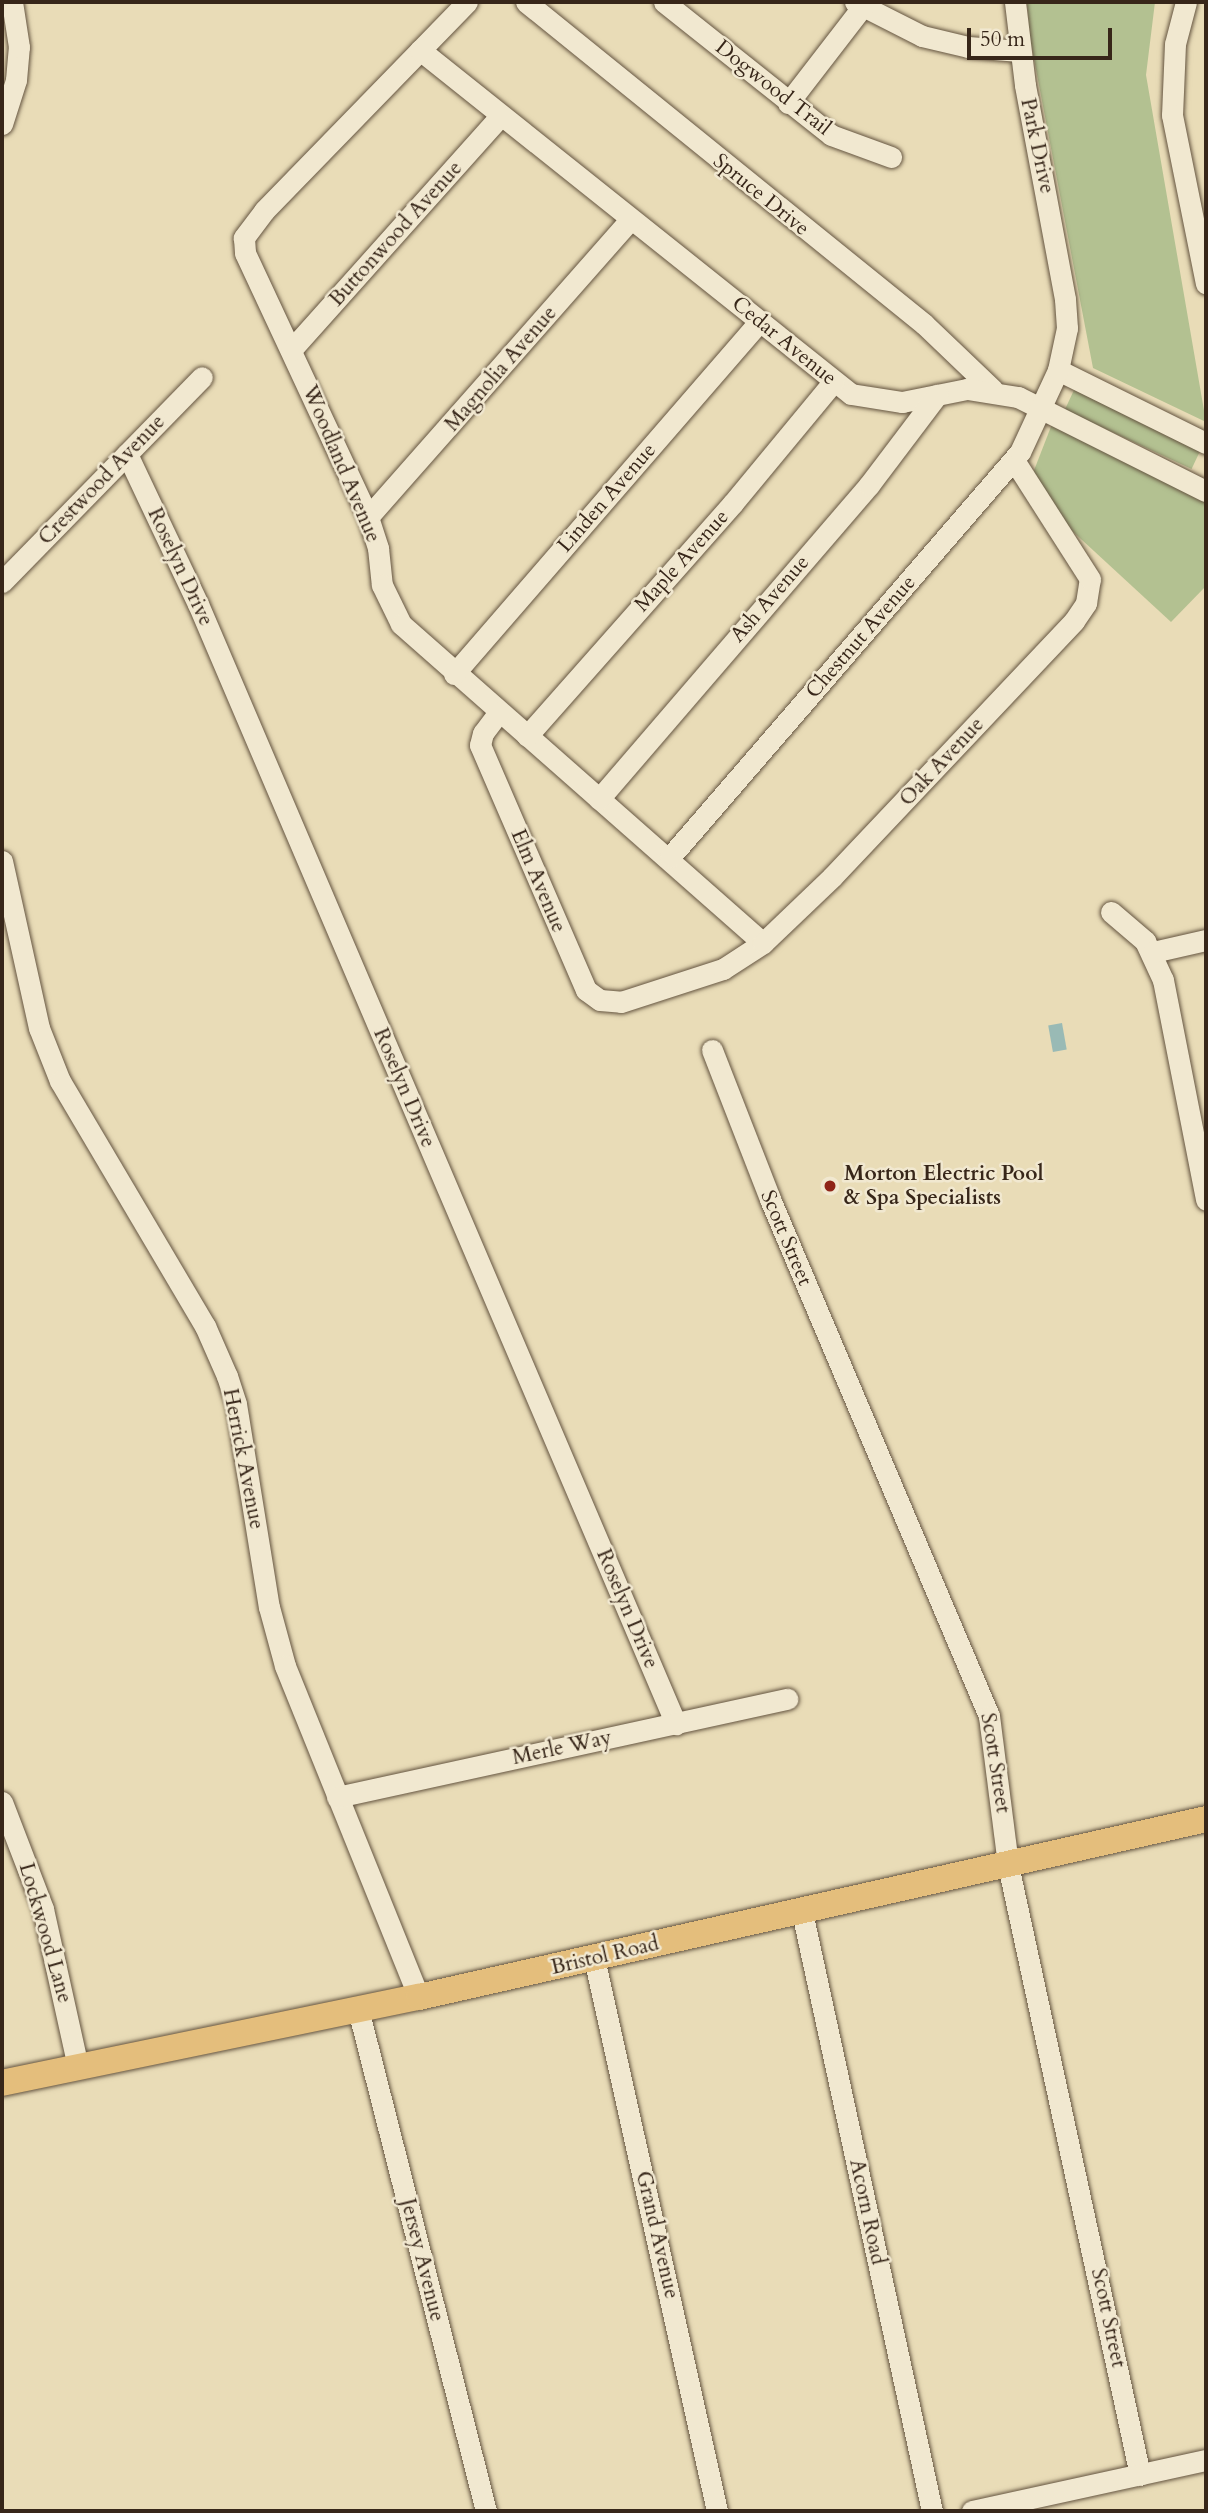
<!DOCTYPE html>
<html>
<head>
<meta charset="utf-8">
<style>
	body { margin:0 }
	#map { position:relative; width:1208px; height:2513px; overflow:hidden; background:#e9dcb7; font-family:Cardo,serif }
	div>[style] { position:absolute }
	.green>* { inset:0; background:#b3c191; transform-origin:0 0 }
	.water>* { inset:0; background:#99bab5; transform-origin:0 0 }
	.roads { filter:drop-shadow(0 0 2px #645440) drop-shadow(0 0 2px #645440) }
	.minor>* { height:21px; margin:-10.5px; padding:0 10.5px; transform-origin:10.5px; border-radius:10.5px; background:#f1e8d0 }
	.major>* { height:26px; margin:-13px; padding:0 13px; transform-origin:13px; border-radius:13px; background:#e4be7c }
	.dots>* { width:19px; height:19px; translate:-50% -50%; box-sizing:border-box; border:4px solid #f1e8d0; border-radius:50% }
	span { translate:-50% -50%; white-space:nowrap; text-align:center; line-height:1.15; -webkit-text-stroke:5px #f1e8d0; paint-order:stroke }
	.street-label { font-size:21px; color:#372619 }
	.poi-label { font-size:21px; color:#372619; font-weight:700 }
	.left { translate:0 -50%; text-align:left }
	.frame { position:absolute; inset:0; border:4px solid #372619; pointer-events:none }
	.scale { position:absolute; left:967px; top:28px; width:145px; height:32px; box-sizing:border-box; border:4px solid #372619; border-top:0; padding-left:9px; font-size:21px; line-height:24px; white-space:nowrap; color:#372619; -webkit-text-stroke:5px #f1e8d0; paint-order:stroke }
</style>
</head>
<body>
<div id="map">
	<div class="green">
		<i style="clip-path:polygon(1027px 2px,1155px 2px,1146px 75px,1206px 422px,1093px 368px,1030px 38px)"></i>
		<i style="left:1074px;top:390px;width:140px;height:22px;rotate:25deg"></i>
		<i style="clip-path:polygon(1052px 424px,1206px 501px,1206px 586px,1171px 622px,1069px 528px,1033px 473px)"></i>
	</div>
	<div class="water">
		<i style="left:1062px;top:1023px;width:27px;height:14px;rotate:80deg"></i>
	</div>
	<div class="roads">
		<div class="minor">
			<i style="left:467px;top:2px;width:291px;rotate:134.2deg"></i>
			<i style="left:264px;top:211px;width:34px;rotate:127deg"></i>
			<i style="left:244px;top:238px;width:15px;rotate:86deg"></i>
			<i style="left:245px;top:253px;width:291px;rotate:65deg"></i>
			<i style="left:368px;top:517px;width:33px;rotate:72deg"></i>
			<i style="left:378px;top:548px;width:37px;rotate:84deg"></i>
			<i style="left:382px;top:585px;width:43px;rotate:64deg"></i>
			<i style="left:401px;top:624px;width:482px;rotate:41.4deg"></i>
			<i style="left:526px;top:2px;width:512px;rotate:38.97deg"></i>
			<i style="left:924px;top:324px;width:95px;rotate:43.7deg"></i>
			<i style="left:664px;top:2px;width:213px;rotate:38.5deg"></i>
			<i style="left:831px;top:135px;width:64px;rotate:20.1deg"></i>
			<i style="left:855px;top:2px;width:75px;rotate:26.9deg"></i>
			<i style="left:922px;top:36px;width:47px;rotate:13.4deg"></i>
			<i style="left:968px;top:47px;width:52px;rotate:4.4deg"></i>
			<i style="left:1186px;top:2px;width:43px;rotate:104.7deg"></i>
			<i style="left:1175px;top:44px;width:71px;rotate:92.4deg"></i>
			<i style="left:1172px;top:115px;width:172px;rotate:78.6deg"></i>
			<i style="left:420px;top:50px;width:551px;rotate:38.59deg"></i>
			<i style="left:851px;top:394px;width:52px;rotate:8.9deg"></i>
			<i style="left:902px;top:402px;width:66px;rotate:-11.3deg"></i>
			<i style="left:967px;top:389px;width:52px;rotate:8.9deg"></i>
			<i style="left:1018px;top:397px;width:210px;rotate:26.6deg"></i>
			<i style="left:788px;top:103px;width:123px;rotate:-52.3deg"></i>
			<i style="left:2px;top:124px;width:46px;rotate:-72.3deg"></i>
			<i style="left:16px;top:80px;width:33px;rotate:-85deg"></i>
			<i style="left:19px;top:47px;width:46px;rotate:-98.8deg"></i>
			<i style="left:291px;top:350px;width:314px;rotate:-48.2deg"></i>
			<i style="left:1058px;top:370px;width:165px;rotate:26.3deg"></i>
			<i style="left:127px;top:454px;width:166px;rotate:64.7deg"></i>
			<i style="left:198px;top:604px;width:1218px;rotate:66.89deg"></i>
			<i style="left:368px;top:517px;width:397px;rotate:-48.6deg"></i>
			<i style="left:2px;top:582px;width:286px;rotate:-45.7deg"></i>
			<i style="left:454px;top:674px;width:466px;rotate:-49.1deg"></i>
			<i style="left:499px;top:712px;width:26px;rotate:127deg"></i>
			<i style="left:483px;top:733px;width:12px;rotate:104deg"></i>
			<i style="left:480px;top:745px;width:267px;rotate:66.6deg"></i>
			<i style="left:586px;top:990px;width:17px;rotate:36deg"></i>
			<i style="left:600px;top:1000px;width:21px;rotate:5deg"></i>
			<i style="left:621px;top:1002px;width:107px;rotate:-17.9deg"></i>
			<i style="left:723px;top:969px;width:48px;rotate:-33deg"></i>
			<i style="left:763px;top:943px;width:95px;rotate:-43.7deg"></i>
			<i style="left:832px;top:877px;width:352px;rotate:-46.6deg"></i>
			<i style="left:1074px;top:621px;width:22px;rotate:-56deg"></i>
			<i style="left:1086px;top:603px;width:24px;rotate:-81deg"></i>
			<i style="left:1090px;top:579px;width:141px;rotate:-122.6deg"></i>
			<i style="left:527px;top:736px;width:311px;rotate:-48.5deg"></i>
			<i style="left:733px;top:503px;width:157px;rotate:-50.4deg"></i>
			<i style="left:599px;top:799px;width:414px;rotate:-49.3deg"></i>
			<i style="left:869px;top:485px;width:113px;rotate:-52.9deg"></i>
			<i style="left:670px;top:857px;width:535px;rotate:-49.17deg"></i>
			<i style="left:1020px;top:452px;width:90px;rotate:-65.1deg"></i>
			<i style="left:1058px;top:370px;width:43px;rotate:-77.9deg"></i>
			<i style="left:1067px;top:328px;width:29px;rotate:-94deg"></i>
			<i style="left:1065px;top:299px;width:218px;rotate:-100.6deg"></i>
			<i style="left:1025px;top:85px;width:84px;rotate:-96.9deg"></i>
			<i style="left:2px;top:861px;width:171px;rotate:77.5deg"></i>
			<i style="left:39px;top:1028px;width:57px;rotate:68.4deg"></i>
			<i style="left:60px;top:1081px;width:285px;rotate:59.4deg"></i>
			<i style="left:205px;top:1326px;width:55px;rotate:66.3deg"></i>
			<i style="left:227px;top:1376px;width:29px;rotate:72deg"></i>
			<i style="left:236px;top:1404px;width:206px;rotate:80.8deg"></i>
			<i style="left:269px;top:1607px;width:61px;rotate:74.8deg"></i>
			<i style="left:285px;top:1666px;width:357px;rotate:68deg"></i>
			<i style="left:1111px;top:912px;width:45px;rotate:40.5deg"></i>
			<i style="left:1145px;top:941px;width:43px;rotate:65.2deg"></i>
			<i style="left:1163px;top:980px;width:224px;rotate:78.9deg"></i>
			<i style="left:1153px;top:952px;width:54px;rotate:-12.8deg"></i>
			<i style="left:712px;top:1050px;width:160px;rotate:68.7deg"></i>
			<i style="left:770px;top:1199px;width:561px;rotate:67.04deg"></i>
			<i style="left:989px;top:1716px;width:150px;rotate:82.7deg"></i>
			<i style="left:1008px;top:1865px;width:624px;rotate:77.79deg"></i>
			<i style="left:337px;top:1797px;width:461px;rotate:-12.3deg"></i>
			<i style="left:2px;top:1802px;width:115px;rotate:69deg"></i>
			<i style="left:43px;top:1909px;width:162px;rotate:77.5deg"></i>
			<i style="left:802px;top:1912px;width:613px;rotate:77.76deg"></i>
			<i style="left:594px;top:1958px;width:567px;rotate:77.46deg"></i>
			<i style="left:358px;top:2009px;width:518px;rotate:75.7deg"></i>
			<i style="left:972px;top:2511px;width:239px;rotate:-12.3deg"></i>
		</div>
		<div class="major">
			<i style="left:2px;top:2083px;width:426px;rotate:-11.7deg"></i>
			<i style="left:419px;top:1997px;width:807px;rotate:-12.74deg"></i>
		</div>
	</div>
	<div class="dots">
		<i style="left:830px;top:1186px;background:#8f2418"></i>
	</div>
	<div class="street-label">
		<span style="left:773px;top:88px;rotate:38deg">Dogwood Trail</span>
		<span style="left:1037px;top:146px;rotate:78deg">Park Drive</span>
		<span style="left:761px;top:195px;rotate:39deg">Spruce Drive</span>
		<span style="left:396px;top:234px;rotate:-48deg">Buttonwood Avenue</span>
		<span style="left:784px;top:341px;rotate:39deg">Cedar Avenue</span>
		<span style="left:501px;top:369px;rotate:-49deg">Magnolia Avenue</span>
		<span style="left:341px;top:464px;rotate:67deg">Woodland Avenue</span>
		<span style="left:102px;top:480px;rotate:-46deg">Crestwood Avenue</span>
		<span style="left:607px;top:498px;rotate:-49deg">Linden Avenue</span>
		<span style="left:682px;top:561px;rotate:-48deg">Maple Avenue</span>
		<span style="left:180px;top:567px;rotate:65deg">Roselyn Drive</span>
		<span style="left:770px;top:599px;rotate:-49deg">Ash Avenue</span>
		<span style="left:861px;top:637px;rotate:-49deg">Chestnut Avenue</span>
		<span style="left:942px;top:762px;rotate:-47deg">Oak Avenue</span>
		<span style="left:538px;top:881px;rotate:67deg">Elm Avenue</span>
		<span style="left:404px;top:1088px;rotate:67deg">Roselyn Drive</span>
		<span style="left:786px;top:1238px;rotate:67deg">Scott Street</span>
		<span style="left:243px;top:1459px;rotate:79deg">Herrick Avenue</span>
		<span style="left:627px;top:1609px;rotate:67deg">Roselyn Drive</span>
		<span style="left:562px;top:1748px;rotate:-12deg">Merle Way</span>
		<span style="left:995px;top:1763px;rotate:81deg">Scott Street</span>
		<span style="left:45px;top:1933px;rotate:74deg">Lockwood Lane</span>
		<span style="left:605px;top:1956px;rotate:-13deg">Bristol Road</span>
		<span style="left:867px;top:2212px;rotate:78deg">Acorn Road</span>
		<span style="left:657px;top:2235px;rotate:77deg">Grand Avenue</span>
		<span style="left:422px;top:2260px;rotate:76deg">Jersey Avenue</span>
		<span style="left:1108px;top:2318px;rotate:78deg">Scott Street</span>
	</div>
	<div class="poi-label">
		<span class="left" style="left:844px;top:1186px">Morton Electric Pool<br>&amp; Spa Specialists</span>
	</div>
	<div class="frame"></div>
	<div class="scale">50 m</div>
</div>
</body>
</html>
